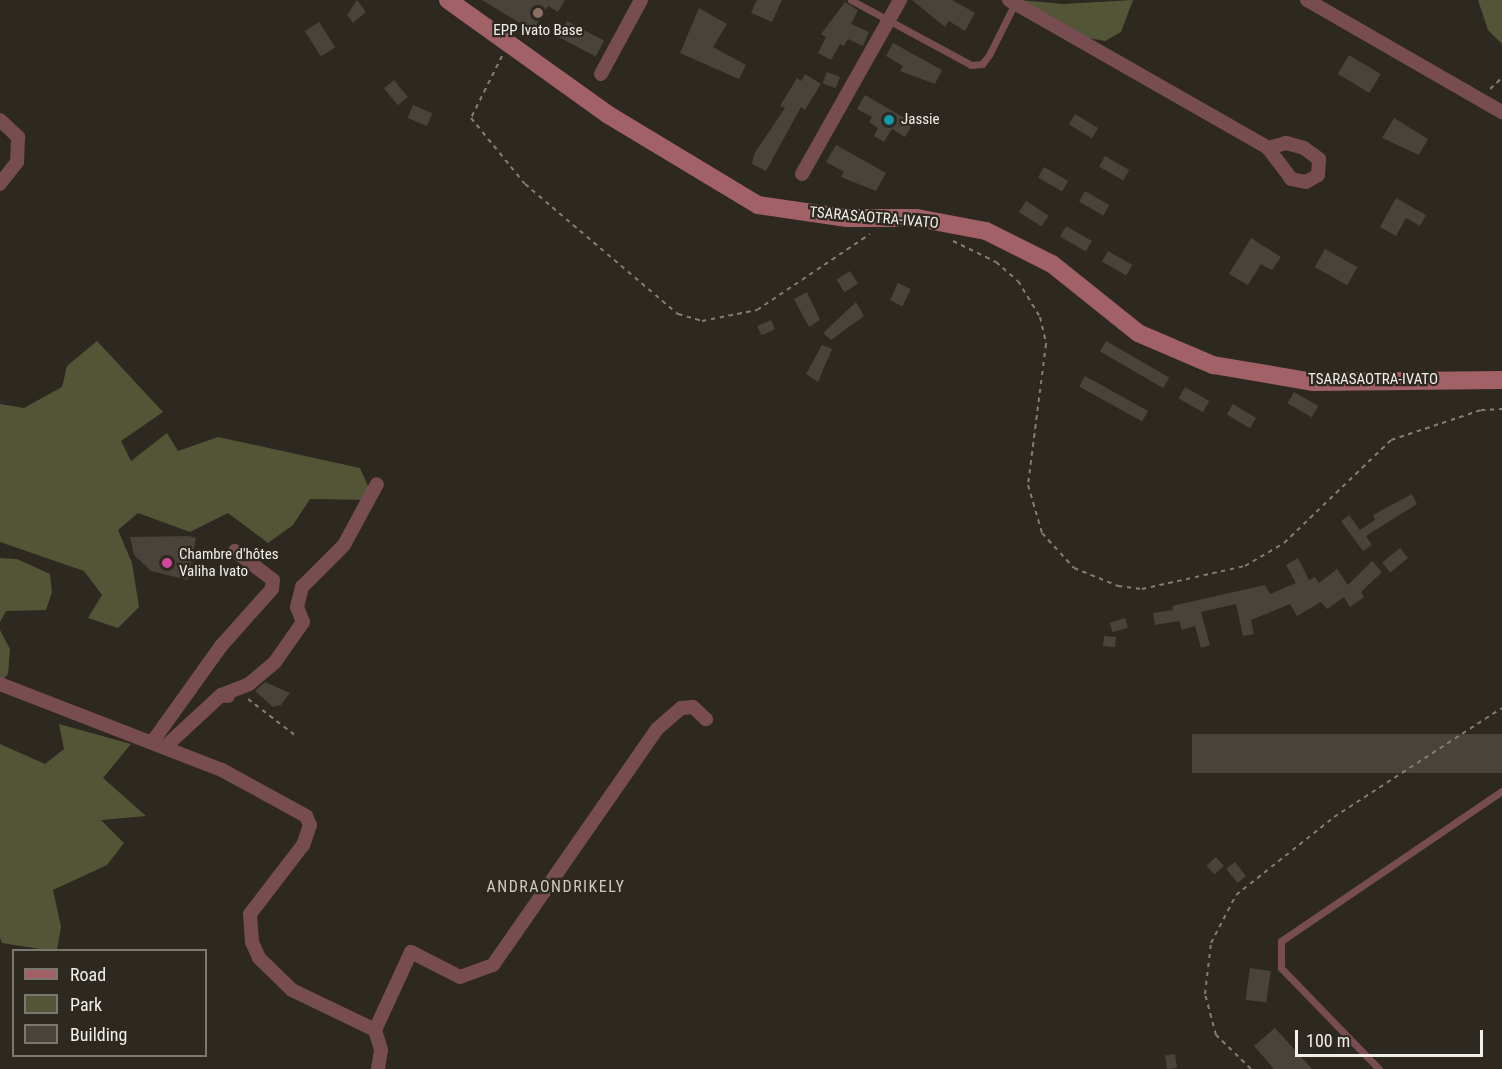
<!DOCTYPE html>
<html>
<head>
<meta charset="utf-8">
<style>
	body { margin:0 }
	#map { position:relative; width:1502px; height:1069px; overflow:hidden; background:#2d2820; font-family:"Roboto Condensed",sans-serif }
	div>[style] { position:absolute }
	.green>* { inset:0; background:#535537 }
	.building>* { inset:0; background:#4a433c; transform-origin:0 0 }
	.path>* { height:2px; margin-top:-1px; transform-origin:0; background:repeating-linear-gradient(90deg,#827e77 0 4.5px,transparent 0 9px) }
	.service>* { height:7px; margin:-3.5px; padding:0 3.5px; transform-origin:3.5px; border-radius:3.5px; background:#774d51 }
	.minor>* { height:14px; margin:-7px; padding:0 7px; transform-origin:7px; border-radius:7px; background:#774d51 }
	.secondary>* { height:18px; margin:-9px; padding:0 9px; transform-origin:9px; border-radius:9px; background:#a26067 }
	.dots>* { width:16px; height:16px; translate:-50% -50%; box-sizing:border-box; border:3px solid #2d2820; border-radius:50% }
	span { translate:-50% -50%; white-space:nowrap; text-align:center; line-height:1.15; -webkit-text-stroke:4.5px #2d2820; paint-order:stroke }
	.poi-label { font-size:15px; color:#f2eee9 }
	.left { translate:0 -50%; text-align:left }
	.street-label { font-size:15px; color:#f2eee9 }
	.neighbourhood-label { font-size:16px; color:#d1cac0; letter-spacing:1.5px }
	.legend { position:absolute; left:12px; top:949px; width:195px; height:108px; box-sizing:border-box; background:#2d2820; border:2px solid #7c7770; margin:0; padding:8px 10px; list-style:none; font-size:18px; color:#f2eee9 }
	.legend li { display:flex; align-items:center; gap:12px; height:30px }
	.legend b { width:30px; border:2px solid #7c7770 }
	.scale { position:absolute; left:1295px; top:1030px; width:188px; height:27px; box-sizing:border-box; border:3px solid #f2eee9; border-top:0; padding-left:8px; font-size:18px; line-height:21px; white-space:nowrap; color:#f2eee9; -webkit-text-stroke:4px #2d2820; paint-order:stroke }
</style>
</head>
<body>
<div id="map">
	<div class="green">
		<i style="clip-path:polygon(1021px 0,1063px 4px,1133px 0,1121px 32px,1105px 41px,1088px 38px)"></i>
		<i style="clip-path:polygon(1478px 0,1502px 0,1502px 44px,1488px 30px)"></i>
		<i style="clip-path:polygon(97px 341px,163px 412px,121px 441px,131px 461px,167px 433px,178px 451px,218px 437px,360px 468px,374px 500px,310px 499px,293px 525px,268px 543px,228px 513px,190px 532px,138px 513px,118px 530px,132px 563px,139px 607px,118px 628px,88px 618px,102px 595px,84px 571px,0 542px,0 404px,24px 408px,62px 387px,67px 366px)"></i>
		<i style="clip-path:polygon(0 558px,17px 559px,50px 574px,52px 592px,46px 610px,6px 611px,0 622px)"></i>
		<i style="clip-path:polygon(0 630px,10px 649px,8px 674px,0 683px)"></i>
		<i style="clip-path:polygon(59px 724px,131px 744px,103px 778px,146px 816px,101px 820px,124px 843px,107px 865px,53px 890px,61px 927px,57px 950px,46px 950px,2px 943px,0 938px,0 744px,45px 764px,64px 749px)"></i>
	</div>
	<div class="building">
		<i style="clip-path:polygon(357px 0,366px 12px,353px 23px,347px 15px)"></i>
		<i style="clip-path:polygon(482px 0,565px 0,558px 12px,548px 6px,533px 31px)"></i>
		<i style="clip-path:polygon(757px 0,782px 0,772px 22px,751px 13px)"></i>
		<i style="clip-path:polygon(912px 0,952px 0,975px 13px,965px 31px,949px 21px,945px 27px)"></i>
		<i style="clip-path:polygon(845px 2px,858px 10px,851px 24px,869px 32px,863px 46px,848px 39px,844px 46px,840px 44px,831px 60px,818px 53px,826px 37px,821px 34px)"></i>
		<i style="clip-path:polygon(699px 8px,727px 24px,713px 47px,746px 65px,739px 79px,680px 53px)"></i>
		<i style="left:567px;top:21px;width:42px;height:18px;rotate:28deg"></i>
		<i style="left:319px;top:22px;width:30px;height:17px;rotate:57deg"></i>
		<i style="clip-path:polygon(893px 43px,942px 70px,935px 84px,900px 71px,903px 66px,886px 56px)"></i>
		<i style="left:1349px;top:55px;width:37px;height:22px;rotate:31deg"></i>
		<i style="left:827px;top:72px;width:14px;height:12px;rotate:21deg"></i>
		<i style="clip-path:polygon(805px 74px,821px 84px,805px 110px,801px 107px,766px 171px,752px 164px,754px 154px,785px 108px,780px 106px,797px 78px,801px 81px)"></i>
		<i style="left:394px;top:80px;width:22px;height:13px;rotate:51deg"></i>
		<i style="clip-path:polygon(865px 95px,913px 123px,905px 137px,892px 129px,884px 142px,874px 136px,878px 128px,869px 122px,872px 117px,857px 109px)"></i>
		<i style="left:413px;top:105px;width:21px;height:14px;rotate:23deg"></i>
		<i style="left:1075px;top:114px;width:27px;height:12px;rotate:31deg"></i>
		<i style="clip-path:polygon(1394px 118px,1428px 139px,1419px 155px,1382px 138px)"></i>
		<i style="clip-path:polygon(836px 145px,886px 173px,876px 191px,841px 177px,844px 172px,826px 162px)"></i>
		<i style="left:1105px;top:156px;width:28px;height:12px;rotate:30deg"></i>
		<i style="left:1044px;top:167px;width:28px;height:12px;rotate:30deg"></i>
		<i style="left:1085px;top:191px;width:28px;height:12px;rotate:30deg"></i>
		<i style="clip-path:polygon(1396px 198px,1426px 215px,1420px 226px,1406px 218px,1396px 236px,1380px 227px)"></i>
		<i style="left:1026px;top:201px;width:27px;height:13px;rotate:33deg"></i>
		<i style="left:1066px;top:226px;width:30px;height:12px;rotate:30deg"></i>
		<i style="clip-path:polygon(1251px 238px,1281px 257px,1272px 270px,1261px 264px,1248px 285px,1229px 274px)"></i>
		<i style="left:1325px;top:249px;width:37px;height:21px;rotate:29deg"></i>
		<i style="left:1108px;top:251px;width:28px;height:12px;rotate:30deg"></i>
		<i style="left:850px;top:271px;width:15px;height:16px;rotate:58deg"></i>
		<i style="left:898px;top:283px;width:14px;height:19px;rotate:25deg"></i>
		<i style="clip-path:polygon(807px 292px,820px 320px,809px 327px,794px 299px)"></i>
		<i style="clip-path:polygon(856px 302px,864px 316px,831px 340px,823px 333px)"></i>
		<i style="left:771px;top:320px;width:10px;height:15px;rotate:66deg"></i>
		<i style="left:1106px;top:341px;width:73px;height:12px;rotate:30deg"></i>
		<i style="clip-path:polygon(822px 345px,832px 349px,818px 382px,806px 374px)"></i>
		<i style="left:1085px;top:376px;width:72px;height:12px;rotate:29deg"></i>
		<i style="left:1185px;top:387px;width:28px;height:13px;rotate:30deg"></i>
		<i style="left:1294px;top:392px;width:28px;height:13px;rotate:30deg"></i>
		<i style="left:1233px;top:404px;width:27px;height:12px;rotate:31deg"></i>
		<i style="clip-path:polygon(1412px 494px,1417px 504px,1366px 536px,1372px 545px,1363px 551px,1341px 521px,1349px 515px,1360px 530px,1375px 520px,1373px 515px)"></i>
		<i style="clip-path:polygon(189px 536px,196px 538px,188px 580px,151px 571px,134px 555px,130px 537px)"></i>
		<i style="left:1400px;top:548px;width:13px;height:23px;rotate:51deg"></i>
		<i style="clip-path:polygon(1298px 558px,1309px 580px,1315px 577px,1319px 583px,1337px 569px,1348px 585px,1372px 561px,1382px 572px,1361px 592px,1364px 597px,1350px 607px,1344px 597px,1327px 609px,1321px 602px,1297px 616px,1290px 604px,1251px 620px,1254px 634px,1243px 636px,1236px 604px,1201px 612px,1210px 645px,1201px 648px,1195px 626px,1182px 630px,1179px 621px,1155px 625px,1153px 613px,1173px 610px,1172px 606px,1265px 585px,1270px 594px,1296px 583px,1286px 565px)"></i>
		<i style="left:1125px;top:618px;width:10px;height:16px;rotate:73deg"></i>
		<i style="left:1104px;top:636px;width:12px;height:10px;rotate:5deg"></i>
		<i style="clip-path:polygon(265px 682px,290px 693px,281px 705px,273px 707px,255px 691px)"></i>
		<i style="left:1502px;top:734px;width:39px;height:310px;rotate:90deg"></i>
		<i style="left:1216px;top:857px;width:12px;height:13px;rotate:48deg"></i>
		<i style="left:1235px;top:862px;width:18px;height:11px;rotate:52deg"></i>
		<i style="left:1250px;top:968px;width:21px;height:32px;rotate:8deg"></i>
		<i style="clip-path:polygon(1275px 1028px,1312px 1069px,1274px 1069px,1254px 1046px)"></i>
		<i style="left:1175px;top:1054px;width:14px;height:10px;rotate:82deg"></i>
	</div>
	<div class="path">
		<i style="left:502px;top:56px;width:69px;rotate:116.6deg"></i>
		<i style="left:471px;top:118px;width:85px;rotate:50.7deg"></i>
		<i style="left:525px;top:184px;width:201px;rotate:40.4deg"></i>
		<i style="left:678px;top:314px;width:25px;rotate:16deg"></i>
		<i style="left:702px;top:321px;width:56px;rotate:-11.3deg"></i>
		<i style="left:757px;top:310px;width:136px;rotate:-33.9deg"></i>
		<i style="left:1490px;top:89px;width:16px;rotate:-43deg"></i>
		<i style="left:953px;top:241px;width:48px;rotate:26deg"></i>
		<i style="left:996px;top:262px;width:29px;rotate:41deg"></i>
		<i style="left:1018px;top:281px;width:42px;rotate:58.6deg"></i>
		<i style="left:1040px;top:317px;width:28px;rotate:77deg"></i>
		<i style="left:1046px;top:344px;width:142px;rotate:97.3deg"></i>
		<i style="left:1028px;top:485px;width:50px;rotate:73.7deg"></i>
		<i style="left:1042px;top:533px;width:47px;rotate:47.6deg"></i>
		<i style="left:1074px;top:568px;width:48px;rotate:22.2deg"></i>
		<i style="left:1118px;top:586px;width:24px;rotate:7deg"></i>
		<i style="left:1142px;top:589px;width:106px;rotate:-12.6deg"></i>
		<i style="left:1245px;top:566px;width:45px;rotate:-30.5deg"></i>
		<i style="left:1284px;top:543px;width:149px;rotate:-43.9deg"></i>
		<i style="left:1391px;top:440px;width:95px;rotate:-18.4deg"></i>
		<i style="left:1481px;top:410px;width:21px;rotate:-3deg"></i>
		<i style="left:248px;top:699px;width:61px;rotate:37.6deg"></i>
		<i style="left:1251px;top:1069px;width:49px;rotate:-135.8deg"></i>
		<i style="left:1216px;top:1035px;width:42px;rotate:-105deg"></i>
		<i style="left:1205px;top:994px;width:51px;rotate:-83.3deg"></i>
		<i style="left:1211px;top:943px;width:54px;rotate:-62.5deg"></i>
		<i style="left:1236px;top:895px;width:125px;rotate:-38.5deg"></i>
		<i style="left:1334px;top:817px;width:200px;rotate:-33deg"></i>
	</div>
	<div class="service">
		<i style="left:851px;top:0;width:136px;rotate:28.4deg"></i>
		<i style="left:971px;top:65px;width:11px;rotate:-5deg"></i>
		<i style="left:982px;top:64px;width:11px;rotate:-52deg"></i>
		<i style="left:989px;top:55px;width:58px;rotate:-63.4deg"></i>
		<i style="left:1379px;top:1069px;width:141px;rotate:-134.1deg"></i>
		<i style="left:1281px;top:968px;width:27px;rotate:-90deg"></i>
		<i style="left:1281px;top:941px;width:267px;rotate:-34.2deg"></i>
	</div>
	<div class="minor">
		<i style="left:1009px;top:0;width:298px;rotate:29.7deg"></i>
		<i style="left:1268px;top:148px;width:39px;rotate:53deg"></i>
		<i style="left:1291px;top:179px;width:15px;rotate:11deg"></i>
		<i style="left:1306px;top:182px;width:14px;rotate:-30deg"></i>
		<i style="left:1318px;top:175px;width:16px;rotate:-86deg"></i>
		<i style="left:1319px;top:159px;width:19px;rotate:-144deg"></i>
		<i style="left:1304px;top:148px;width:19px;rotate:-164deg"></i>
		<i style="left:1286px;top:143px;width:19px;rotate:164deg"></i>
		<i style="left:1307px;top:0;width:225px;rotate:29.9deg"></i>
		<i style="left:601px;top:74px;width:84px;rotate:-61.6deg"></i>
		<i style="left:0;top:120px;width:25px;rotate:43deg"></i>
		<i style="left:18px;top:137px;width:25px;rotate:92deg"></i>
		<i style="left:17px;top:162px;width:28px;rotate:128deg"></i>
		<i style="left:802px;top:174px;width:200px;rotate:-60.6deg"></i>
		<i style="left:0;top:684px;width:238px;rotate:21.2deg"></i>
		<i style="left:222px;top:770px;width:96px;rotate:28.7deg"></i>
		<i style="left:306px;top:816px;width:10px;rotate:66deg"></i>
		<i style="left:310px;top:825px;width:21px;rotate:109deg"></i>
		<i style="left:303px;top:845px;width:87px;rotate:127.5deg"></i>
		<i style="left:250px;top:914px;width:28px;rotate:86deg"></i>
		<i style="left:252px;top:942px;width:17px;rotate:66deg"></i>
		<i style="left:259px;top:958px;width:46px;rotate:44.1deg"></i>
		<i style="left:292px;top:990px;width:92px;rotate:25.7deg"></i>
		<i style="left:375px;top:1030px;width:86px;rotate:-65.2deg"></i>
		<i style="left:411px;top:952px;width:55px;rotate:27deg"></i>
		<i style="left:460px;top:977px;width:35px;rotate:-20deg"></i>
		<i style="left:493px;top:965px;width:287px;rotate:-55.2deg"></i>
		<i style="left:657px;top:729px;width:32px;rotate:-41deg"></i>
		<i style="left:681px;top:708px;width:12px;rotate:-5deg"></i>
		<i style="left:693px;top:707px;width:18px;rotate:43deg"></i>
		<i style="left:221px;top:695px;width:30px;rotate:-21deg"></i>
		<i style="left:249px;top:684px;width:34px;rotate:-40deg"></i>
		<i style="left:275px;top:662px;width:49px;rotate:-55deg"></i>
		<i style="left:303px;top:622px;width:16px;rotate:-112deg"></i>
		<i style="left:297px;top:607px;width:21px;rotate:-76deg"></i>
		<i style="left:302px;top:587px;width:59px;rotate:-45deg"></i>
		<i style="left:344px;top:545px;width:69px;rotate:-61.6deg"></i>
		<i style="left:153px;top:741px;width:117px;rotate:-54.4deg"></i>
		<i style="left:221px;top:646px;width:76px;rotate:-48.2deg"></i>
		<i style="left:272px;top:589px;width:9px;rotate:-84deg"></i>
		<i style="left:273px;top:580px;width:48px;rotate:-142.7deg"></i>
		<i style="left:166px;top:746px;width:75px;rotate:-42.8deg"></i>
		<i style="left:221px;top:695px;width:7px;rotate:8deg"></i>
		<i style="left:375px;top:1030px;width:21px;rotate:73deg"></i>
		<i style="left:381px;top:1050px;width:19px;rotate:99deg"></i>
	</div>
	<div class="secondary">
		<i style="left:448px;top:0;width:196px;rotate:35.6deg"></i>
		<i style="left:607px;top:114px;width:176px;rotate:31.1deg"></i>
		<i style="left:758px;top:205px;width:90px;rotate:8.3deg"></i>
		<i style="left:847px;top:218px;width:70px"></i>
		<i style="left:917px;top:218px;width:70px;rotate:10.7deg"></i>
		<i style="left:986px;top:231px;width:74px;rotate:26.6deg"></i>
		<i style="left:1052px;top:264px;width:110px;rotate:38.7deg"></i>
		<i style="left:1138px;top:333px;width:82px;rotate:23.1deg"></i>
		<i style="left:1213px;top:365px;width:101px;rotate:9.6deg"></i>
		<i style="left:1313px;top:382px;width:189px;rotate:-0.6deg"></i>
	</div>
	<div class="dots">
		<i style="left:538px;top:13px;background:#8d6e63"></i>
		<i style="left:889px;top:120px;background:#0f9aa8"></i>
		<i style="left:167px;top:563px;background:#d1479c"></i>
	</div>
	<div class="poi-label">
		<span style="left:538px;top:31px">EPP Ivato Base</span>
		<span class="left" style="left:901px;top:120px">Jassie</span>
		<span class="left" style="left:179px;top:563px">Chambre d'hôtes<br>Valiha Ivato</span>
	</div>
	<div class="street-label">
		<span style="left:874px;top:218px;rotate:5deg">TSARASAOTRA-IVATO</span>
		<span style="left:1373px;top:380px">TSARASAOTRA-IVATO</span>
	</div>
	<div class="neighbourhood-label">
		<span style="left:556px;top:887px">ANDRAONDRIKELY</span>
	</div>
	<ul class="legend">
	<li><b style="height:8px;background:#a26067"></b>Road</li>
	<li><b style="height:16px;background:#535537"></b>Park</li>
	<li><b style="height:16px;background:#4a433c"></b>Building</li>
	</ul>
	<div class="scale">100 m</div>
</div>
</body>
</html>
